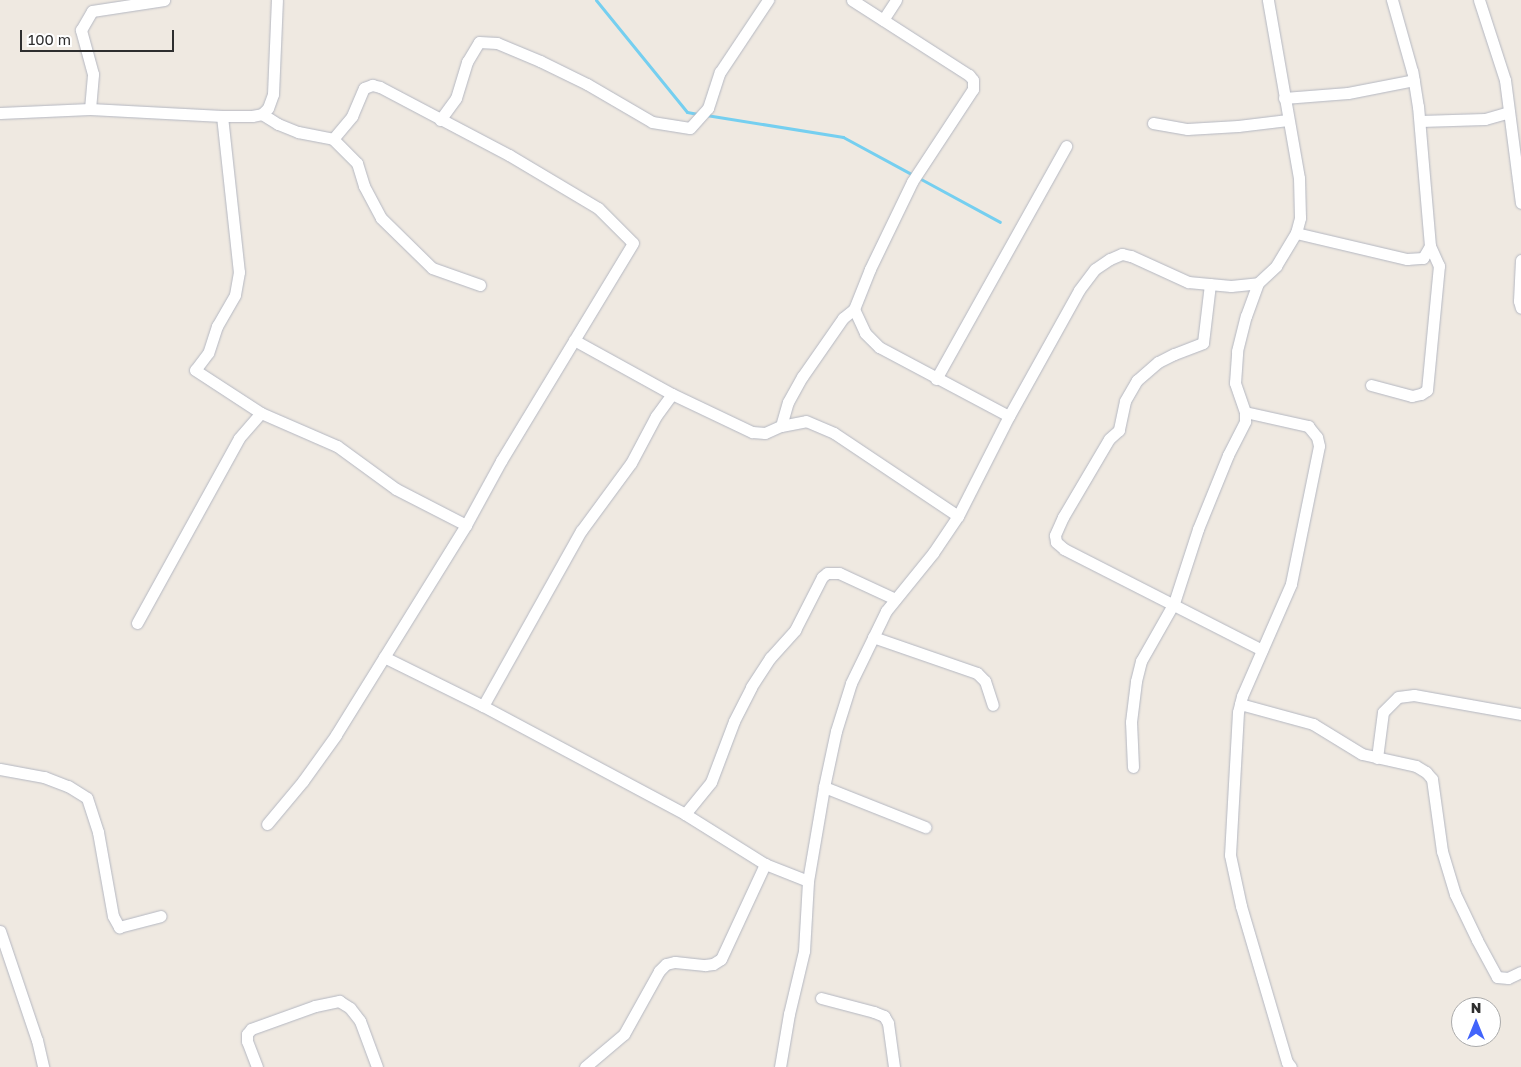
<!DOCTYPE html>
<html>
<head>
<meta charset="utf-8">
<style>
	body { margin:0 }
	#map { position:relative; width:1521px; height:1067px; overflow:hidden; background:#efe9e1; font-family:"Golos Text",sans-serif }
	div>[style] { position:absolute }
	.stream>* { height:3px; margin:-1.5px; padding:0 1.5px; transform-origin:1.5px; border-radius:1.5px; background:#75cff0 }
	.roads { filter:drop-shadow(0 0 1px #b4b7c1) drop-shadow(0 0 1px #b4b7c1) }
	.street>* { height:11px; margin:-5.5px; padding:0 5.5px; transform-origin:5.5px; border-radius:5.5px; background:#fff }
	span { translate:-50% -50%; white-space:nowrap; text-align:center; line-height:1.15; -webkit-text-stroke:5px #fff; paint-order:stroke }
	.north { position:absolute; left:1451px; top:997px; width:50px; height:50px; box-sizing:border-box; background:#fff; border:1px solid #ababab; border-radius:50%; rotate:0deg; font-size:14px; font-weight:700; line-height:20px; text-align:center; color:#2e2e2e }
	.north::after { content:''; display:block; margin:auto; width:18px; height:22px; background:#4264fb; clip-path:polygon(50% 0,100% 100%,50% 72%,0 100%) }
	.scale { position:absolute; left:20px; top:30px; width:154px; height:22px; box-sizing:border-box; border:2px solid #2e2e2e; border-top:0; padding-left:6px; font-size:15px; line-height:18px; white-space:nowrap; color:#2e2e2e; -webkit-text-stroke:4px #fff; paint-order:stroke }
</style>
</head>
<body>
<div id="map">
	<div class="stream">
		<i style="left:596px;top:0;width:144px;rotate:50.9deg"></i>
		<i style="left:687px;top:112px;width:11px;rotate:10deg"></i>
		<i style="left:706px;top:115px;width:139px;rotate:9.1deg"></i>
		<i style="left:843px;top:137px;width:80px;rotate:28.5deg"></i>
		<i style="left:919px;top:178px;width:92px;rotate:28.5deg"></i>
	</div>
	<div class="roads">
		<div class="street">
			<i style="left:852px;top:0;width:139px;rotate:32.7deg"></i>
			<i style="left:969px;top:75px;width:6px;rotate:51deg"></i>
			<i style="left:973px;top:80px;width:9px;rotate:90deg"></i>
			<i style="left:973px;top:89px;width:111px;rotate:123.3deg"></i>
			<i style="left:912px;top:182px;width:97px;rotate:115.8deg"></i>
			<i style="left:870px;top:269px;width:43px;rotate:111.8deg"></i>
			<i style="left:854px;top:309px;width:26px;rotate:65deg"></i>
			<i style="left:865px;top:333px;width:20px;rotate:45deg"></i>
			<i style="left:879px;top:347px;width:147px;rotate:28deg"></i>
			<i style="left:1479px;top:0;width:84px;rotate:72deg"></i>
			<i style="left:1505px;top:80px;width:124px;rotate:82.6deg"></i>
			<i style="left:883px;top:20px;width:24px;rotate:-57deg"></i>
			<i style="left:1284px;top:98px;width:64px;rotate:-4.5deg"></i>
			<i style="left:1348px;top:93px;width:67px;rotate:-11.1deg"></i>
			<i style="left:90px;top:109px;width:35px;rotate:-85deg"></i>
			<i style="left:93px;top:74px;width:46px;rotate:-105.3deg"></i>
			<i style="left:81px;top:30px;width:22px;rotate:-60deg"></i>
			<i style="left:92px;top:11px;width:73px;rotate:-8.7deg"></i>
			<i style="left:0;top:113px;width:90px;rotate:-2.5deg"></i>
			<i style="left:90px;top:109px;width:132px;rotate:3deg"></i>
			<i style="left:222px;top:116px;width:30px"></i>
			<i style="left:252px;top:116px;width:10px;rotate:-11deg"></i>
			<i style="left:262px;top:114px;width:8px;rotate:-45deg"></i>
			<i style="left:268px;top:108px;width:15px;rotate:-70deg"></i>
			<i style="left:273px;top:94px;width:94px;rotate:-87.6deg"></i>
			<i style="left:262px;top:114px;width:19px;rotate:32deg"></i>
			<i style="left:278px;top:124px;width:22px;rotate:22deg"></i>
			<i style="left:298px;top:132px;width:36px;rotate:11deg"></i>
			<i style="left:333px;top:139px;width:30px;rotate:-50deg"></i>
			<i style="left:352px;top:116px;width:30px;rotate:-67deg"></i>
			<i style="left:364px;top:88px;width:9px;rotate:-21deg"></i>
			<i style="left:372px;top:85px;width:8px;rotate:14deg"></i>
			<i style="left:380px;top:87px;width:146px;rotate:27.8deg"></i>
			<i style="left:509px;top:155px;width:104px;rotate:30.8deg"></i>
			<i style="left:598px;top:208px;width:49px;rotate:45deg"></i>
			<i style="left:633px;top:243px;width:255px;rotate:121.2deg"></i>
			<i style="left:501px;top:461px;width:73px;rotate:118.7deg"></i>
			<i style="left:466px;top:525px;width:247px;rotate:121.8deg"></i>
			<i style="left:336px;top:735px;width:57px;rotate:125.7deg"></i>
			<i style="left:303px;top:781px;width:56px;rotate:129.9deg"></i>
			<i style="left:222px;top:116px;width:157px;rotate:83.8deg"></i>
			<i style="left:239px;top:272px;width:23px;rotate:100deg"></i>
			<i style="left:235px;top:295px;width:36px;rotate:120deg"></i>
			<i style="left:217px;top:326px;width:28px;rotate:108deg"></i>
			<i style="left:208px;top:353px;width:21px;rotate:127deg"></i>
			<i style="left:195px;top:370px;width:79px;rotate:33.1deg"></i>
			<i style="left:261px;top:413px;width:83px;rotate:23.5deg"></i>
			<i style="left:337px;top:446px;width:73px;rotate:36.1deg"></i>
			<i style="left:396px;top:489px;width:79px;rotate:27.2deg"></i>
			<i style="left:440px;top:120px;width:27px;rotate:-54deg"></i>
			<i style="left:456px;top:98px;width:38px;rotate:-73deg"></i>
			<i style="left:467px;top:62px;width:23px;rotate:-59deg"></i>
			<i style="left:479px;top:42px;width:18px;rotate:3deg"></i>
			<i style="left:497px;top:43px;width:47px;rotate:22.7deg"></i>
			<i style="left:540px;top:61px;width:52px;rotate:26.1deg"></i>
			<i style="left:587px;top:84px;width:75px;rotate:30.3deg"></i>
			<i style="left:652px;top:122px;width:38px;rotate:9deg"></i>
			<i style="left:690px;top:128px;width:27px;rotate:-48deg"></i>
			<i style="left:708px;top:108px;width:38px;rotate:-72deg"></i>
			<i style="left:720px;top:72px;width:87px;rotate:-56.3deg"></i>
			<i style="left:1420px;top:121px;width:65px;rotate:-1.8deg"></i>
			<i style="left:1485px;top:119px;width:25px;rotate:-16deg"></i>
			<i style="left:1153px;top:123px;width:35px;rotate:10deg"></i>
			<i style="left:1187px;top:129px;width:51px;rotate:-3.4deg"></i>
			<i style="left:1238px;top:126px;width:50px;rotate:-6.8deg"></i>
			<i style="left:333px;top:139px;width:34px;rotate:45deg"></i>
			<i style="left:357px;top:163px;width:24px;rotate:73deg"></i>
			<i style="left:364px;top:186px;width:36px;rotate:62deg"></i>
			<i style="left:381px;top:218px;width:71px;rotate:44.4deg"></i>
			<i style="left:432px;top:268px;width:51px;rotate:19.5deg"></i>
			<i style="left:1296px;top:233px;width:114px;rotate:13.2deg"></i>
			<i style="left:1407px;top:259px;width:16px;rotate:-4deg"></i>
			<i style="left:1423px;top:258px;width:14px;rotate:-60deg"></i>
			<i style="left:1521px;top:260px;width:41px;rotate:92.8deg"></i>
			<i style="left:1519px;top:301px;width:7px;rotate:74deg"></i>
			<i style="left:1210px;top:284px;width:59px;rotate:96.8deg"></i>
			<i style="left:1203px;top:343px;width:31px;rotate:159deg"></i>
			<i style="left:1174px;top:354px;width:18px;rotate:153deg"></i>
			<i style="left:1158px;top:362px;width:28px;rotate:139deg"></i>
			<i style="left:1137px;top:380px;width:24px;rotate:120deg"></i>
			<i style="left:1125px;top:401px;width:30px;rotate:102deg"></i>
			<i style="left:1119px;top:430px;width:13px;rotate:138deg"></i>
			<i style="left:1109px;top:439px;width:91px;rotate:120.5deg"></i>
			<i style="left:1063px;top:517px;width:20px;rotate:114deg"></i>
			<i style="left:1055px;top:535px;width:7px;rotate:82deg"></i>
			<i style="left:1056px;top:542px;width:11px;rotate:41deg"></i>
			<i style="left:1064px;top:549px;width:222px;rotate:27deg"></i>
			<i style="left:574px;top:340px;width:112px;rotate:28.9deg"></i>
			<i style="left:936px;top:379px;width:267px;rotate:-60.8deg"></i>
			<i style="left:1371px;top:385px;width:42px;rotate:15deg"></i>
			<i style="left:1412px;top:396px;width:9px;rotate:-13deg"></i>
			<i style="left:1421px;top:394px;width:7px;rotate:-34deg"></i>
			<i style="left:1427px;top:390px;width:125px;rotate:-84.5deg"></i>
			<i style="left:1439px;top:266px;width:22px;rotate:-114deg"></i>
			<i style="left:1430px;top:246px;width:140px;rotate:-94.9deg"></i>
			<i style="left:1418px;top:107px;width:36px;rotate:-99deg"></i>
			<i style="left:1412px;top:71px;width:74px;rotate:-105.7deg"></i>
			<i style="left:1245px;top:412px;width:65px;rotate:12.5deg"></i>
			<i style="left:1308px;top:426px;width:14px;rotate:51deg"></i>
			<i style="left:1317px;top:437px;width:9px;rotate:77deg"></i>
			<i style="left:1319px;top:446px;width:141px;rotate:101.5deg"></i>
			<i style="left:1291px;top:584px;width:122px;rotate:113.6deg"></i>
			<i style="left:1242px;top:696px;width:16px;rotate:104deg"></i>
			<i style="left:1238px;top:712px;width:143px;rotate:93.2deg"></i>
			<i style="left:1230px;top:855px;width:52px;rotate:77.8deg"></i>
			<i style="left:1241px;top:906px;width:163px;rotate:73.6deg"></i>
			<i style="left:1287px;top:1062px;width:6px;rotate:51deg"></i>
			<i style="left:781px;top:426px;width:25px;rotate:-74deg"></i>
			<i style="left:788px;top:402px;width:29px;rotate:-61deg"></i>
			<i style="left:802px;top:377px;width:72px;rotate:-55.2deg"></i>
			<i style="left:843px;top:318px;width:14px;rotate:-39deg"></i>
			<i style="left:137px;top:623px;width:211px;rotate:-61.1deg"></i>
			<i style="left:239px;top:438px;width:33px;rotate:-49deg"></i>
			<i style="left:873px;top:637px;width:110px;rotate:19.1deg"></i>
			<i style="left:977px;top:673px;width:11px;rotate:45deg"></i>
			<i style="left:985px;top:681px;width:25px;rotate:72deg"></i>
			<i style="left:384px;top:657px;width:110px;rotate:26.3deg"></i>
			<i style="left:483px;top:706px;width:229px;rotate:28.1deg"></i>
			<i style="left:685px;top:814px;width:41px;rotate:-50.9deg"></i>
			<i style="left:711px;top:782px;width:65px;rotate:-69.3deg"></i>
			<i style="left:734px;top:721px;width:38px;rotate:-63deg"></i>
			<i style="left:751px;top:687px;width:35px;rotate:-57deg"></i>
			<i style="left:770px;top:658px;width:38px;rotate:-48deg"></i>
			<i style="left:795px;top:630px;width:59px;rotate:-63deg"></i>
			<i style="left:822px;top:577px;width:6px;rotate:-39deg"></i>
			<i style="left:827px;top:573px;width:12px"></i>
			<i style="left:839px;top:573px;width:62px;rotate:24.9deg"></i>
			<i style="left:1240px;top:704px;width:76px;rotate:15.3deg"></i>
			<i style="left:1313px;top:724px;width:57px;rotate:31.5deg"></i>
			<i style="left:1362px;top:754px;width:55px;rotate:12.5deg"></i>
			<i style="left:1416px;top:766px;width:12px;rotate:31deg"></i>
			<i style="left:1426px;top:772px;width:9px;rotate:49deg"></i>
			<i style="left:1432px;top:779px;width:73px;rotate:82.1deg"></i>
			<i style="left:1442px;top:851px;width:45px;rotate:73.2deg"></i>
			<i style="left:1455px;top:894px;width:51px;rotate:64.4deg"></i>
			<i style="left:1477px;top:940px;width:42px;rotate:61.6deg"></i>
			<i style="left:1497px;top:977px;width:11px;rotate:5deg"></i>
			<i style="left:1508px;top:978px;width:14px;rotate:-25deg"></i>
			<i style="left:483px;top:706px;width:201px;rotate:-60.8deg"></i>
			<i style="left:581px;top:531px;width:84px;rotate:-53.7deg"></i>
			<i style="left:631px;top:463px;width:53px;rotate:-62deg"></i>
			<i style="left:656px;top:416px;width:27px;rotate:-54deg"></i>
			<i style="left:672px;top:394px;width:89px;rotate:25.4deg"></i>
			<i style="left:752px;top:432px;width:13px;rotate:4deg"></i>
			<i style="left:765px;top:433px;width:17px;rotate:-24deg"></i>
			<i style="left:781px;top:426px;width:25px;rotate:-11deg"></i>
			<i style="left:806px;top:421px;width:30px;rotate:23deg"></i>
			<i style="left:834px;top:433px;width:149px;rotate:33.8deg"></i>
			<i style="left:1377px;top:758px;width:46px;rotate:-82.6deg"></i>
			<i style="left:1383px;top:712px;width:21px;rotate:-45deg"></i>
			<i style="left:1398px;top:697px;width:16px;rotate:-7deg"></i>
			<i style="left:1414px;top:695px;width:109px;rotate:10.1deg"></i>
			<i style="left:1133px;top:767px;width:45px;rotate:-92.5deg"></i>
			<i style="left:1131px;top:722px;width:41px;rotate:-83deg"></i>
			<i style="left:1136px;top:681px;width:21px;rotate:-76deg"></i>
			<i style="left:1141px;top:661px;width:67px;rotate:-60.4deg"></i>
			<i style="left:1174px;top:603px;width:78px;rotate:-72deg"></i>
			<i style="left:1198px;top:529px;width:80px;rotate:-67.9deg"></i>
			<i style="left:1228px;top:455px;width:38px;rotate:-63deg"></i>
			<i style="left:1245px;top:421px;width:9px;rotate:-90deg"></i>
			<i style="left:1245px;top:412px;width:31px;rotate:-109deg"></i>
			<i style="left:1235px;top:383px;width:32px;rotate:-86deg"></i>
			<i style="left:1237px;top:351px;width:36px;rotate:-76deg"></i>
			<i style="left:1246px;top:316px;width:35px;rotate:-70deg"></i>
			<i style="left:0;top:769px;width:45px;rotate:10.3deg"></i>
			<i style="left:44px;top:777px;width:26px;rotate:21deg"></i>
			<i style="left:68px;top:786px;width:22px;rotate:32deg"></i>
			<i style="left:87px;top:798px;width:36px;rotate:72deg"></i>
			<i style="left:98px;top:832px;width:85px;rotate:79.9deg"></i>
			<i style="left:113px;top:916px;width:13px;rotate:61deg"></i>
			<i style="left:119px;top:927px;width:43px;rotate:-14.7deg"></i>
			<i style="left:824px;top:787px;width:109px;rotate:21.6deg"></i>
			<i style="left:685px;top:814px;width:94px;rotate:32deg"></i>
			<i style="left:765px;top:864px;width:46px;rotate:21.6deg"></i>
			<i style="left:0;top:931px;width:115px;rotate:71.3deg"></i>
			<i style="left:37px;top:1040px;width:28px;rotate:77deg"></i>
			<i style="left:821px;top:998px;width:55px;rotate:14.8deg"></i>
			<i style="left:874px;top:1012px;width:11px;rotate:22deg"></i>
			<i style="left:884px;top:1016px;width:8px;rotate:60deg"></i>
			<i style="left:888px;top:1023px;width:44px;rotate:82.2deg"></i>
			<i style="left:257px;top:1067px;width:28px;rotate:-111deg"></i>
			<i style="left:247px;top:1041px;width:7px;rotate:-90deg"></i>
			<i style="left:247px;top:1034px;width:6px;rotate:-51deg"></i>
			<i style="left:251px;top:1029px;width:68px;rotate:-19.8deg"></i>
			<i style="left:315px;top:1006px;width:25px;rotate:-12deg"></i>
			<i style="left:339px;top:1001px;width:13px;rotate:32deg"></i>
			<i style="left:350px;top:1008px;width:16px;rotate:52deg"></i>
			<i style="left:360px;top:1021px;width:49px;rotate:69.7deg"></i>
			<i style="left:585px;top:1067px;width:51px;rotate:-40.2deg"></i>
			<i style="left:624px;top:1034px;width:72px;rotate:-60.9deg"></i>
			<i style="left:659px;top:971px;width:10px;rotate:-45deg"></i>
			<i style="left:666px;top:964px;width:9px;rotate:-13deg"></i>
			<i style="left:675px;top:962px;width:30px;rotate:6deg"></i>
			<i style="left:705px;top:965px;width:8px;rotate:-7deg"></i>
			<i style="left:713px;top:964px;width:9px;rotate:-32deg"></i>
			<i style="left:721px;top:959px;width:105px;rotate:-65.1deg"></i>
			<i style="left:780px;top:1067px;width:54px;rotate:-80.4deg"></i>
			<i style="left:789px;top:1014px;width:65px;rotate:-76.6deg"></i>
			<i style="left:804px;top:951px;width:70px;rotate:-86.7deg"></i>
			<i style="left:808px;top:881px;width:95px;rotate:-80.3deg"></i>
			<i style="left:824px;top:787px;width:57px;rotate:-77.9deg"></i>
			<i style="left:836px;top:731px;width:50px;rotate:-72.6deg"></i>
			<i style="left:851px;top:683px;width:80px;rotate:-64.1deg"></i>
			<i style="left:886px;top:611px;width:75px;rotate:-51deg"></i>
			<i style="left:933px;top:553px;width:45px;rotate:-56deg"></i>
			<i style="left:958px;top:516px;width:112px;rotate:-63deg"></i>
			<i style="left:1009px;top:416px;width:144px;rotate:-60.9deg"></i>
			<i style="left:1079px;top:290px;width:26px;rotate:-53deg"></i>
			<i style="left:1095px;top:269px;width:18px;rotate:-34deg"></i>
			<i style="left:1110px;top:259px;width:13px;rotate:-23deg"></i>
			<i style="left:1122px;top:254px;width:9px;rotate:13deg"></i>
			<i style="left:1131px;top:256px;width:63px;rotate:24.5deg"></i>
			<i style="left:1188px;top:282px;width:43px;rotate:5.3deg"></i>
			<i style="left:1231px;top:286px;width:27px;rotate:-6deg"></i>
			<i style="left:1258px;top:283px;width:25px;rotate:-43deg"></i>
			<i style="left:1276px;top:266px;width:39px;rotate:-59deg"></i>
			<i style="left:1296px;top:233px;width:16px;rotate:-75deg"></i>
			<i style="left:1300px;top:218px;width:40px;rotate:-91.4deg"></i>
			<i style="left:1299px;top:178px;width:181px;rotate:-99.9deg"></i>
		</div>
	</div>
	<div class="north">N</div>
	<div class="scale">100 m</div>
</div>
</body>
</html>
